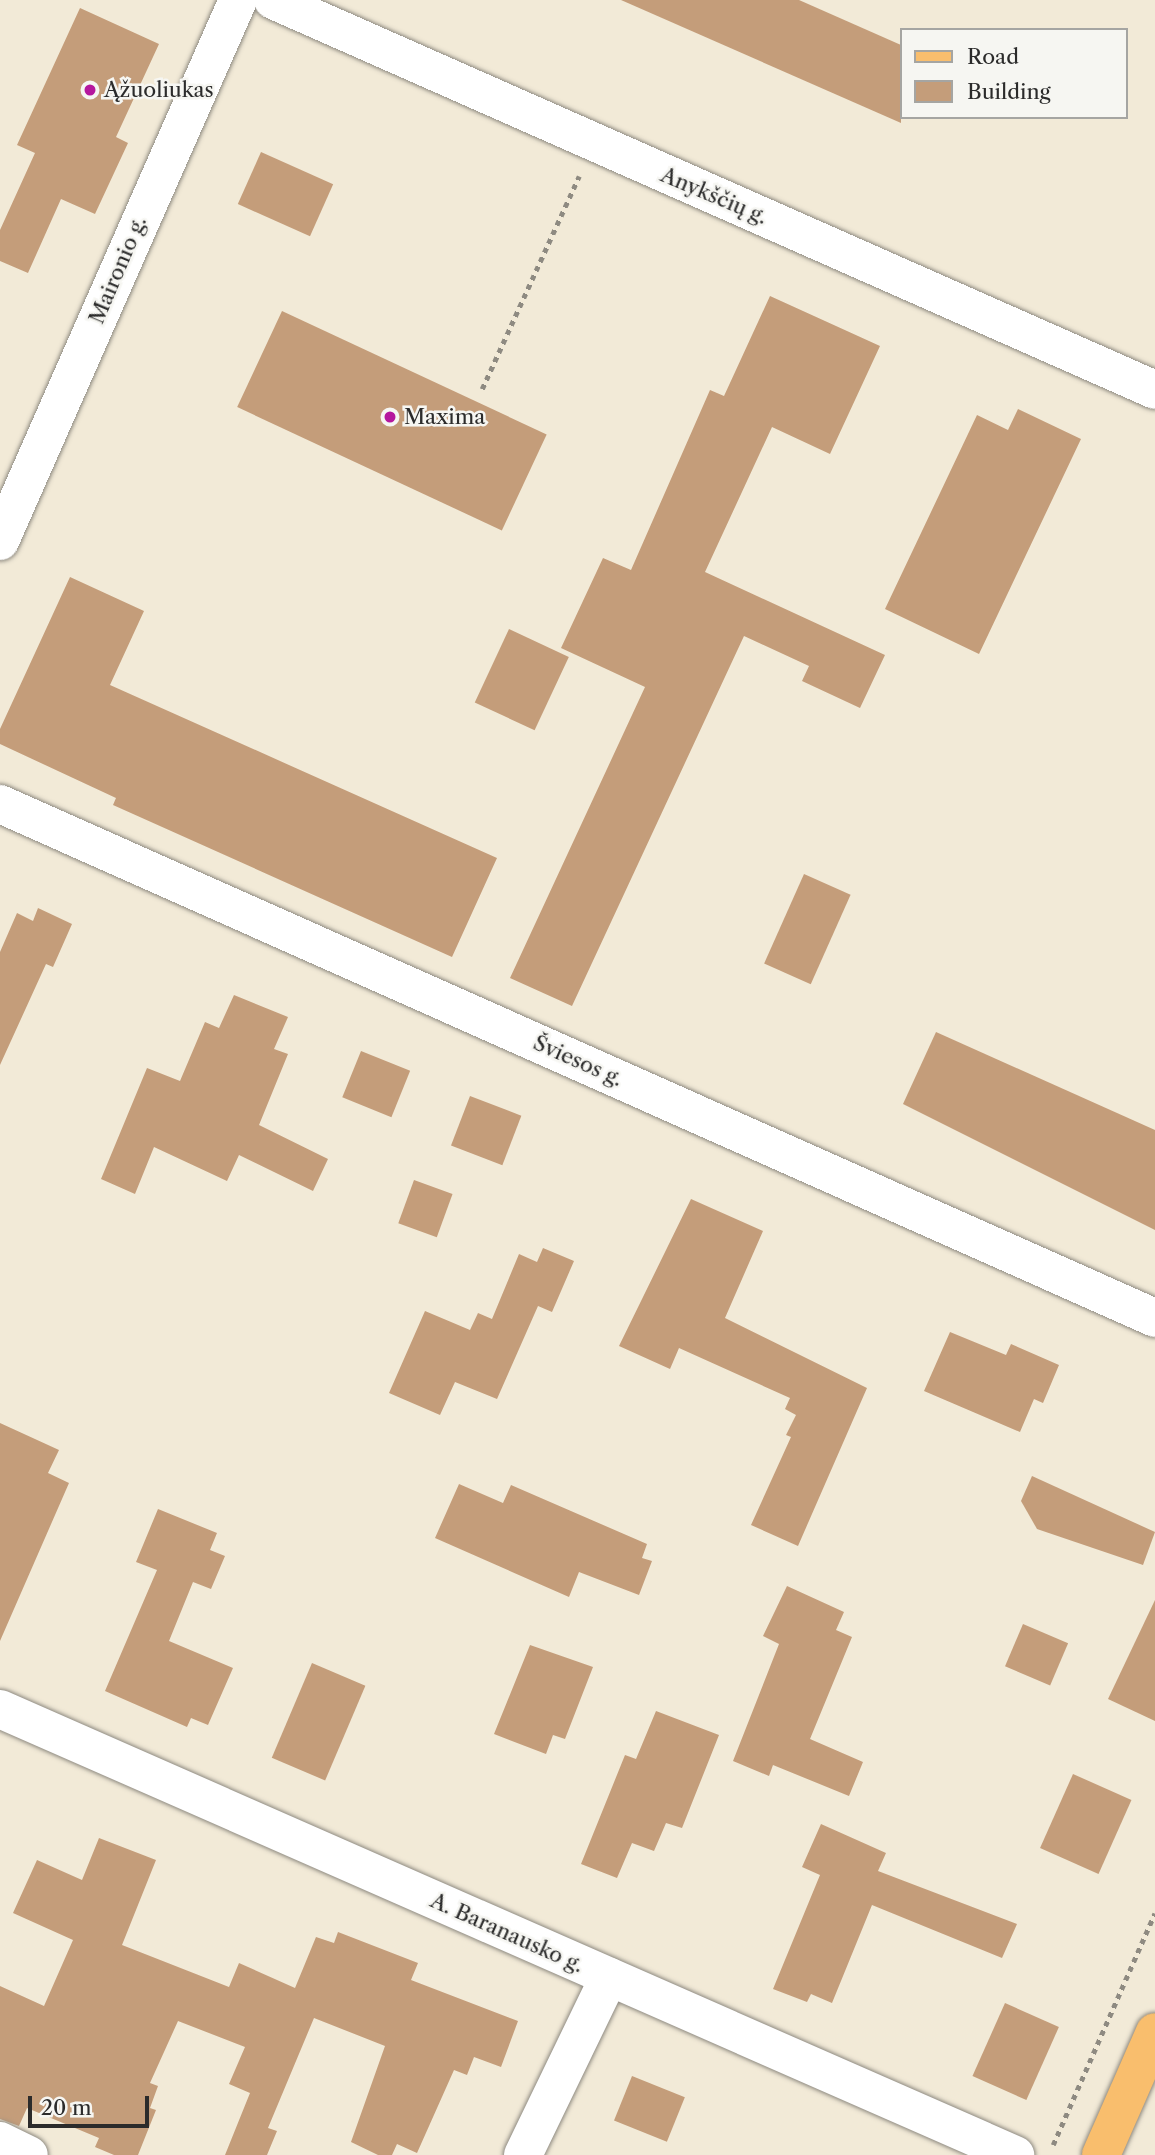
<!DOCTYPE html>
<html>
<head>
<meta charset="utf-8">
<style>
	body { margin:0 }
	#map { position:relative; width:1155px; height:2155px; overflow:hidden; background:#f2ead7; font-family:"Libre Caslon Text",serif }
	div>[style] { position:absolute }
	.building>* { inset:0; background:#c49d7a; transform-origin:0 0 }
	.path>* { height:4.5px; margin-top:-2.25px; transform-origin:0; background:repeating-linear-gradient(90deg,#8e8a81 0 5px,transparent 0 10px) }
	.roads { filter:drop-shadow(0 0 2px #8e8a81) drop-shadow(0 0 2px #8e8a81) }
	.minor>* { height:38px; margin:-19px; padding:0 19px; transform-origin:19px; border-radius:19px; background:#fff }
	.major>* { height:38px; margin:-19px; padding:0 19px; transform-origin:19px; border-radius:19px; background:#f9be6d }
	.dots>* { width:19px; height:19px; translate:-50% -50%; box-sizing:border-box; border:4px solid #f6f6f2; border-radius:50% }
	span { translate:-50% -50%; white-space:nowrap; text-align:center; line-height:1.15; -webkit-text-stroke:5px #f6f6f2; paint-order:stroke }
	.poi-label { font-size:21px; color:#2b2b2b }
	.left { translate:0 -50%; text-align:left }
	.street-label { font-size:21px; color:#2b2b2b }
	.legend { position:absolute; left:900px; top:28px; width:228px; height:91px; box-sizing:border-box; background:#f6f6f2; border:2px solid #a5a5a2; margin:0; padding:9px 12px; list-style:none; font-size:21px; color:#2b2b2b }
	.legend li { display:flex; align-items:center; gap:14px; height:35px }
	.legend b { width:35px; border:2px solid #a5a5a2 }
	.scale { position:absolute; left:28px; top:2096px; width:121px; height:32px; box-sizing:border-box; border:4px solid #2b2b2b; border-top:0; padding-left:9px; font-size:21px; line-height:24px; white-space:nowrap; color:#2b2b2b; -webkit-text-stroke:5px #f6f6f2; paint-order:stroke }
</style>
</head>
<body>
<div id="map">
	<div class="building">
		<i style="clip-path:polygon(621px 0,799px 0,901px 45px,901px 123px)"></i>
		<i style="clip-path:polygon(80px 8px,159px 44px,116px 137px,128px 143px,95px 214px,61px 199px,28px 273px,0 261px,0 230px,35px 153px,17px 145px)"></i>
		<i style="left:261px;top:152px;width:79px;height:57px;rotate:24deg"></i>
		<i style="clip-path:polygon(770px 296px,880px 346px,830px 454px,772px 427px,705px 572px,885px 655px,860px 708px,802px 681px,809px 666px,744px 636px,572px 1006px,510px 978px,645px 687px,561px 648px,603px 558px,631px 570px,710px 390px,724px 396px)"></i>
		<i style="left:282px;top:311px;width:292px;height:106px;rotate:25deg"></i>
		<i style="clip-path:polygon(1018px 409px,1081px 439px,979px 654px,885px 609px,977px 415px,1008px 430px)"></i>
		<i style="clip-path:polygon(70px 577px,144px 611px,110px 685px,497px 858px,452px 957px,113px 805px,116px 798px,0 744px,0 729px)"></i>
		<i style="left:509px;top:629px;width:66px;height:81px;rotate:25deg"></i>
		<i style="left:804px;top:874px;width:51px;height:98px;rotate:24deg"></i>
		<i style="clip-path:polygon(38px 908px,72px 924px,53px 967px,46px 964px,0 1065px,0 952px,17px 913px,33px 921px)"></i>
		<i style="clip-path:polygon(234px 995px,288px 1017px,274px 1049px,288px 1054px,259px 1125px,328px 1159px,313px 1191px,239px 1155px,227px 1181px,154px 1147px,135px 1194px,101px 1179px,147px 1068px,180px 1081px,205px 1022px,219px 1028px)"></i>
		<i style="clip-path:polygon(936px 1032px,1155px 1130px,1155px 1230px,903px 1104px)"></i>
		<i style="left:361px;top:1051px;width:53px;height:50px;rotate:22deg"></i>
		<i style="left:470px;top:1096px;width:55px;height:53px;rotate:21deg"></i>
		<i style="left:414px;top:1180px;width:41px;height:46px;rotate:20deg"></i>
		<i style="clip-path:polygon(691px 1199px,763px 1231px,725px 1318px,867px 1388px,798px 1546px,751px 1525px,791px 1437px,786px 1435px,796px 1415px,785px 1409px,790px 1398px,679px 1348px,670px 1369px,619px 1346px)"></i>
		<i style="clip-path:polygon(543px 1248px,574px 1261px,552px 1312px,538px 1306px,497px 1399px,455px 1382px,440px 1415px,389px 1393px,425px 1311px,470px 1330px,478px 1313px,492px 1319px,519px 1254px,537px 1262px)"></i>
		<i style="clip-path:polygon(950px 1332px,1006px 1355px,1011px 1344px,1059px 1365px,1043px 1403px,1034px 1399px,1020px 1432px,924px 1391px)"></i>
		<i style="clip-path:polygon(0 1423px,59px 1450px,48px 1473px,69px 1483px,0 1641px)"></i>
		<i style="clip-path:polygon(1032px 1476px,1155px 1532px,1143px 1565px,1037px 1529px,1021px 1501px)"></i>
		<i style="clip-path:polygon(459px 1484px,503px 1503px,511px 1485px,647px 1544px,642px 1558px,652px 1561px,639px 1595px,579px 1572px,569px 1597px,435px 1538px)"></i>
		<i style="clip-path:polygon(158px 1509px,217px 1533px,210px 1550px,225px 1556px,211px 1589px,193px 1582px,169px 1641px,233px 1668px,208px 1725px,191px 1718px,187px 1727px,105px 1691px,157px 1570px,136px 1562px)"></i>
		<i style="clip-path:polygon(787px 1586px,844px 1612px,836px 1630px,852px 1637px,810px 1739px,863px 1762px,849px 1796px,773px 1765px,769px 1776px,733px 1761px,779px 1644px,763px 1636px)"></i>
		<i style="clip-path:polygon(1155px 1600px,1155px 1721px,1108px 1699px)"></i>
		<i style="left:1023px;top:1624px;width:49px;height:46px;rotate:23deg"></i>
		<i style="clip-path:polygon(530px 1645px,593px 1667px,565px 1739px,553px 1735px,546px 1754px,494px 1734px)"></i>
		<i style="left:312px;top:1663px;width:58px;height:103px;rotate:23deg"></i>
		<i style="clip-path:polygon(656px 1711px,719px 1735px,682px 1828px,666px 1823px,654px 1851px,632px 1843px,617px 1878px,581px 1864px,625px 1755px,636px 1759px)"></i>
		<i style="left:1073px;top:1774px;width:64px;height:81px;rotate:24deg"></i>
		<i style="clip-path:polygon(821px 1824px,886px 1853px,878px 1871px,1017px 1924px,1002px 1958px,872px 1905px,832px 2003px,811px 1994px,807px 2002px,773px 1989px,820px 1875px,802px 1867px)"></i>
		<i style="clip-path:polygon(99px 1838px,156px 1860px,122px 1945px,229px 1987px,239px 1963px,295px 1988px,316px 1937px,334px 1943px,338px 1932px,418px 1963px,411px 1980px,518px 2021px,501px 2067px,474px 2057px,467px 2075px,454px 2070px,417px 2153px,397px 2144px,392px 2155px,378px 2155px,351px 2142px,385px 2046px,314px 2018px,268px 2128px,277px 2131px,267px 2155px,225px 2155px,250px 2093px,229px 2084px,245px 2047px,178px 2021px,150px 2083px,158px 2086px,150px 2108px,156px 2110px,138px 2155px,114px 2155px,95px 2147px,99px 2138px,27px 2108px,19px 2126px,0 2119px,0 1986px,44px 2006px,73px 1940px,13px 1913px,37px 1860px,82px 1880px)"></i>
		<i style="left:1005px;top:2003px;width:59px;height:80px;rotate:24deg"></i>
		<i style="left:632px;top:2076px;width:57px;height:48px;rotate:22deg"></i>
	</div>
	<div class="path">
		<i style="left:482px;top:389px;width:234px;rotate:-65.5deg"></i>
		<i style="left:1053px;top:2145px;width:253px;rotate:-66.3deg"></i>
	</div>
	<div class="roads">
		<div class="minor">
			<i style="left:273px;top:0;width:964px;rotate:23.85deg"></i>
			<i style="left:0;top:541px;width:591px;rotate:-66.25deg"></i>
			<i style="left:0;top:804px;width:1264px;rotate:23.99deg"></i>
			<i style="left:0;top:1709px;width:1109px;rotate:23.72deg"></i>
			<i style="left:0;top:2141px;width:32px;rotate:26deg"></i>
			<i style="left:523px;top:2155px;width:198px;rotate:-64.2deg"></i>
		</div>
		<div class="major">
			<i style="left:1101px;top:2155px;width:134px;rotate:-66.3deg"></i>
		</div>
	</div>
	<div class="dots">
		<i style="left:90px;top:90px;background:#b5179e"></i>
		<i style="left:390px;top:417px;background:#b5179e"></i>
	</div>
	<div class="poi-label">
		<span class="left" style="left:104px;top:90px">Ąžuoliukas</span>
		<span class="left" style="left:404px;top:417px">Maxima</span>
	</div>
	<div class="street-label">
		<span style="left:714px;top:196px;rotate:23deg">Anykščių g.</span>
		<span style="left:118px;top:270px;rotate:-67deg">Maironio g.</span>
		<span style="left:578px;top:1061px;rotate:24deg">Šviesos g.</span>
		<span style="left:507px;top:1933px;rotate:24deg">A. Baranausko g.</span>
	</div>
	<ul class="legend">
	<li><b style="height:9px;background:#f9be6d"></b>Road</li>
	<li><b style="height:19px;background:#c49d7a"></b>Building</li>
	</ul>
	<div class="scale">20 m</div>
</div>
</body>
</html>
